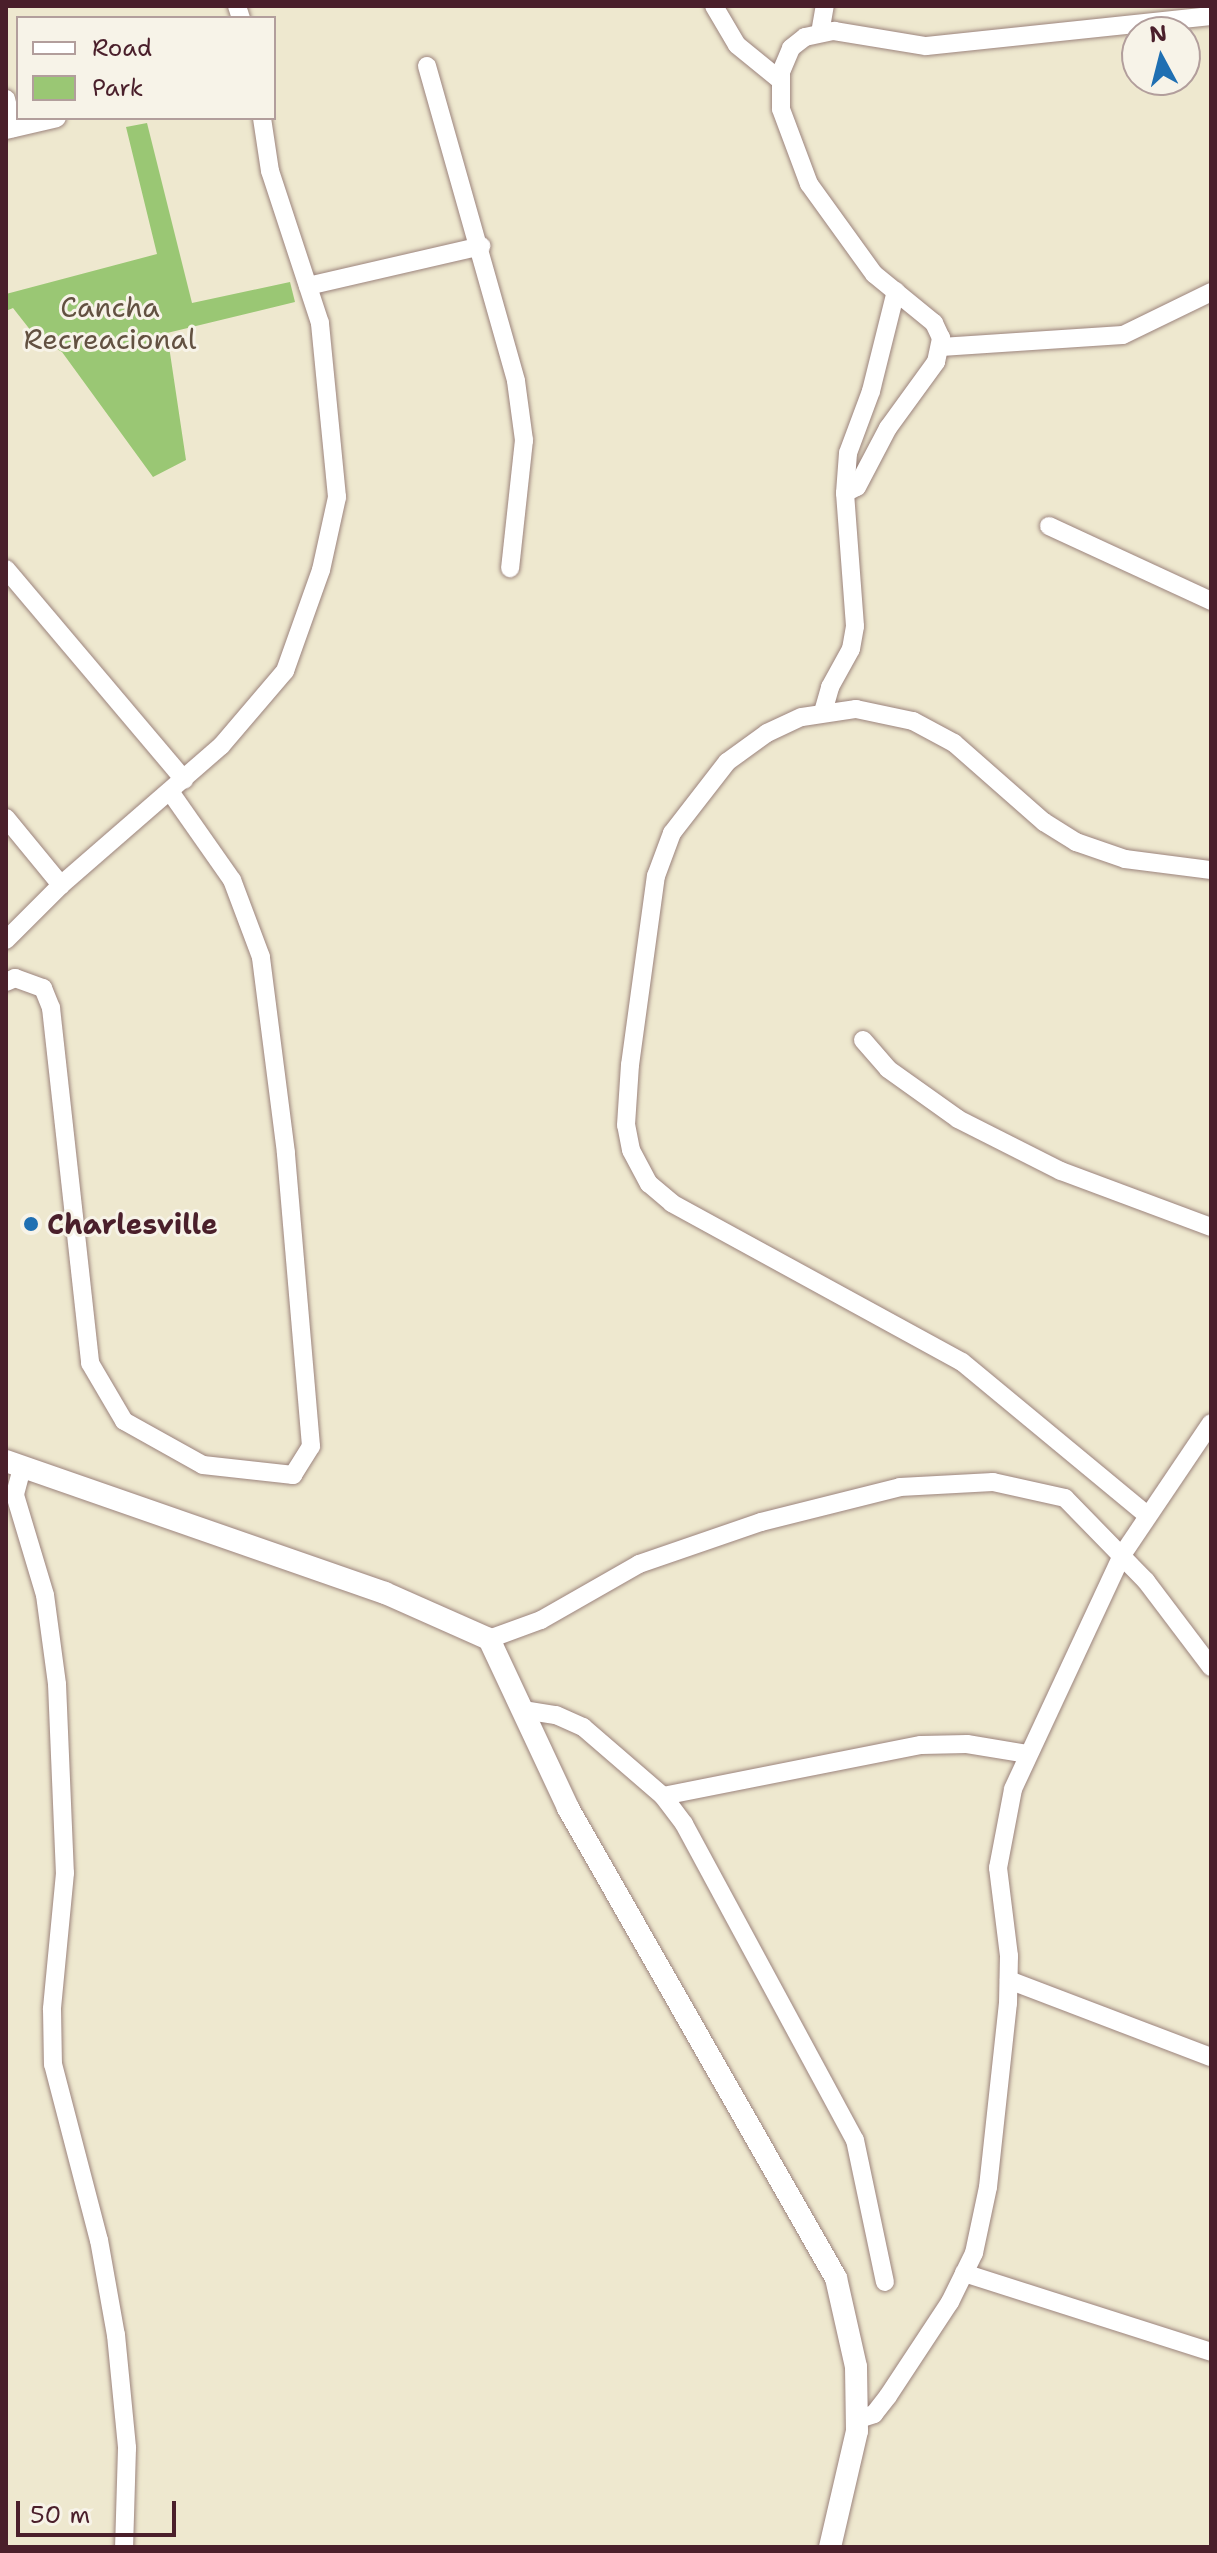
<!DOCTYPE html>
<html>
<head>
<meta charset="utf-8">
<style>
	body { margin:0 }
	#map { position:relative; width:1217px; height:2553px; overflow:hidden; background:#eee8cf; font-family:"Shantell Sans",sans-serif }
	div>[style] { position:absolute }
	.green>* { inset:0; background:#9ac774 }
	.roads { filter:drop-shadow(0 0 2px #9c847d) drop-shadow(0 0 2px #9c847d) }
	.minor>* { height:18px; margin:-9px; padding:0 9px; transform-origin:9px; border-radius:9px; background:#fff }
	.tertiary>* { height:22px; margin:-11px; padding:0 11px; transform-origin:11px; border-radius:11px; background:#fff }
	.dots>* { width:22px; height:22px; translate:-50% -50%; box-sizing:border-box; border:4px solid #f7f3e8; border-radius:50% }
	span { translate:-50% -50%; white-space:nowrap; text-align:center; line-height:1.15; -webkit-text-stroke:6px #f7f3e8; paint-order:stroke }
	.park-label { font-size:28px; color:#625141 }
	.poi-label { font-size:28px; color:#4a1f2b; font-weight:700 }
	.left { translate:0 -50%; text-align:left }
	.frame { position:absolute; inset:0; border:8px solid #4a1f2b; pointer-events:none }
	.legend { position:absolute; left:16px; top:16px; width:260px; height:104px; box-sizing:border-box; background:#f7f3e8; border:2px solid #b29e9c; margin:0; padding:10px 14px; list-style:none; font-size:24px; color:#4a1f2b }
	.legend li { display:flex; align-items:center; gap:16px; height:40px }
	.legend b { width:40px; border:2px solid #b29e9c }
	.north { position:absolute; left:1121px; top:16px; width:80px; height:80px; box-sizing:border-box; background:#f7f3e8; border:2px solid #b29e9c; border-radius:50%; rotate:353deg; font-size:22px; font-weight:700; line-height:32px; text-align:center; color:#4a1f2b }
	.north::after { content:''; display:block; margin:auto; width:28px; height:36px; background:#1f6fb2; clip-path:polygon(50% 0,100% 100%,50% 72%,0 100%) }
	.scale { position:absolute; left:16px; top:2501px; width:160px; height:36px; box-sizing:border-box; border:4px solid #4a1f2b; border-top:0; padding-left:10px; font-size:24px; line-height:28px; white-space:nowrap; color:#4a1f2b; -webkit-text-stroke:6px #f7f3e8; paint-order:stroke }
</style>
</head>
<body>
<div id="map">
	<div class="green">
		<i style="clip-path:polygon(147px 123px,192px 303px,290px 282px,295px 302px,167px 333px,186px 460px,153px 477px,62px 352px,35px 336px,13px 308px,6px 311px,6px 294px,157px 254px,126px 127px)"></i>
	</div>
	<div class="roads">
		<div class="minor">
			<i style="left:237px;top:6px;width:13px;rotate:72deg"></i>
			<i style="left:714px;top:6px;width:45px;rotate:59.5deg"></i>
			<i style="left:737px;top:45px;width:55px;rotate:39.1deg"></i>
			<i style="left:820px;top:33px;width:27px;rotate:-80deg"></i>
			<i style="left:427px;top:66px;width:327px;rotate:74.2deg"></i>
			<i style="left:516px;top:381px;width:60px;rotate:82.3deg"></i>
			<i style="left:524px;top:440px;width:129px;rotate:96.2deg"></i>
			<i style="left:6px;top:99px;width:30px;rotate:76deg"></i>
			<i style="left:6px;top:130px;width:52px;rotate:-13.2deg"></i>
			<i style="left:308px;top:286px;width:178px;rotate:-13deg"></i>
			<i style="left:941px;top:347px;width:182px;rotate:-3.8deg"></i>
			<i style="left:1123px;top:335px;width:98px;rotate:-26deg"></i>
			<i style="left:845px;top:493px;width:13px;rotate:-27deg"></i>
			<i style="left:857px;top:487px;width:67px;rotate:-62.3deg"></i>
			<i style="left:888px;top:428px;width:82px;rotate:-54deg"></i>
			<i style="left:936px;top:362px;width:25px;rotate:-78deg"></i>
			<i style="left:941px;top:338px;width:17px;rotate:-115deg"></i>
			<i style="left:934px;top:323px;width:77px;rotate:-140.8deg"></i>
			<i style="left:874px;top:274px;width:111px;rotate:-125.8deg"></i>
			<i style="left:809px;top:184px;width:80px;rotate:-110.5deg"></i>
			<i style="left:781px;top:109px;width:37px;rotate:-90deg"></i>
			<i style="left:781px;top:72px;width:26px;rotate:-67deg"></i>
			<i style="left:791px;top:48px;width:18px;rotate:-38deg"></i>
			<i style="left:805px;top:37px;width:30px;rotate:-12deg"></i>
			<i style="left:834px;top:31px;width:93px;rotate:9.3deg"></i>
			<i style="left:926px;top:46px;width:287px;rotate:-6deg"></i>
			<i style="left:1049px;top:526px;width:179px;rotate:24.8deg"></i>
			<i style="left:6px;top:569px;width:276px;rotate:49.8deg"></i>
			<i style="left:823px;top:712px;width:26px;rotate:-74deg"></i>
			<i style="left:830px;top:687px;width:43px;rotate:-61.1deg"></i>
			<i style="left:851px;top:649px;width:23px;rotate:-80deg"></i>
			<i style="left:855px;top:626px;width:133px;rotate:-94.3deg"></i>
			<i style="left:845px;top:493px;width:40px;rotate:-85.7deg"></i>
			<i style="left:848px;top:453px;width:66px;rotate:-69.6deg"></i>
			<i style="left:871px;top:391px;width:103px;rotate:-76deg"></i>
			<i style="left:6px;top:818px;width:87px;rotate:50.6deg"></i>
			<i style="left:6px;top:940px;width:78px;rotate:-45deg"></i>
			<i style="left:61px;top:885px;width:212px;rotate:-41deg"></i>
			<i style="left:221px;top:746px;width:99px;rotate:-49.5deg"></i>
			<i style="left:285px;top:671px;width:107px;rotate:-70.4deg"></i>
			<i style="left:321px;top:570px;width:75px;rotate:-77.6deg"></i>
			<i style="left:337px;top:497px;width:175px;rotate:-95.6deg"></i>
			<i style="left:320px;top:323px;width:160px;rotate:-108.2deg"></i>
			<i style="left:270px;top:171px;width:54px;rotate:-98.6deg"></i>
			<i style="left:6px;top:982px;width:10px;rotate:-24deg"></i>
			<i style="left:15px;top:978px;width:30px;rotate:20deg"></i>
			<i style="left:43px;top:988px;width:22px;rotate:68deg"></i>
			<i style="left:51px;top:1008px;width:357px;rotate:83.7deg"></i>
			<i style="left:90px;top:1363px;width:67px;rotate:59.6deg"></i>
			<i style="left:124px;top:1421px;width:90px;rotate:29.1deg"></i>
			<i style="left:203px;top:1465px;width:91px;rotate:6.3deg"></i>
			<i style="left:293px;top:1475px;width:34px;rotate:-58deg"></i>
			<i style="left:311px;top:1446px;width:294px;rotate:-94.9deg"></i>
			<i style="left:286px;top:1153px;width:198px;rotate:-97.3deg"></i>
			<i style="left:261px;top:957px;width:82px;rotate:-110.6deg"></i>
			<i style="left:232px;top:880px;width:106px;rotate:-125deg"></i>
			<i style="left:863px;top:1040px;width:38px;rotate:49deg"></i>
			<i style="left:888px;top:1069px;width:86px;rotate:35.5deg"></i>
			<i style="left:958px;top:1119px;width:115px;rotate:26.8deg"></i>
			<i style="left:1061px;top:1171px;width:160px;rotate:20.5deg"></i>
			<i style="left:22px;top:1468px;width:28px;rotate:105deg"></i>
			<i style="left:15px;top:1495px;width:104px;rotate:73.3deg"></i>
			<i style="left:45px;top:1595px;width:90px;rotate:82.3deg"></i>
			<i style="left:57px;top:1684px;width:189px;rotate:87.6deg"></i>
			<i style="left:65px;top:1873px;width:137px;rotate:95.5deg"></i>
			<i style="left:52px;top:2009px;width:55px;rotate:89deg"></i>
			<i style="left:53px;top:2064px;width:182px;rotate:75.4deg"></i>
			<i style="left:99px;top:2240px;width:97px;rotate:79.9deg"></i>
			<i style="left:116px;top:2335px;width:114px;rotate:84.4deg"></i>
			<i style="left:127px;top:2448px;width:99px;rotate:91.7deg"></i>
			<i style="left:1147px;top:1515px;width:240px;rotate:-140.4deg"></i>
			<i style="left:962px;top:1362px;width:331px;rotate:-151.3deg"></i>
			<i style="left:672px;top:1203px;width:30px;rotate:-140deg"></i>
			<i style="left:649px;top:1184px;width:38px;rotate:-118deg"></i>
			<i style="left:631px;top:1150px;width:25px;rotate:-101deg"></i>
			<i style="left:626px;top:1125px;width:60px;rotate:-86.2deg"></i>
			<i style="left:630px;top:1065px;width:191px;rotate:-82.2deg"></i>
			<i style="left:656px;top:876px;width:46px;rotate:-69.6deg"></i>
			<i style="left:672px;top:833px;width:90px;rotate:-52.2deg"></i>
			<i style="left:727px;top:762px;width:49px;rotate:-35.9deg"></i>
			<i style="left:767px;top:733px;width:38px;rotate:-25deg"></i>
			<i style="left:802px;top:717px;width:55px;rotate:-8.4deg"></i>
			<i style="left:856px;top:709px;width:58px;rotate:11.9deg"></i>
			<i style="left:913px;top:721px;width:47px;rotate:28.2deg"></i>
			<i style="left:954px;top:743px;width:120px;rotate:41.3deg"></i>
			<i style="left:1044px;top:822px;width:38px;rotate:32deg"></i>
			<i style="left:1076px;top:842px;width:52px;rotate:19.1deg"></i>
			<i style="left:1125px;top:859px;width:87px;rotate:7.3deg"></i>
			<i style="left:489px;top:1639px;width:55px;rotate:-20.1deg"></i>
			<i style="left:541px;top:1620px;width:113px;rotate:-29.7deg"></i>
			<i style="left:639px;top:1564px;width:129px;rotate:-19deg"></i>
			<i style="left:761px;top:1522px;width:143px;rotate:-14.1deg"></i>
			<i style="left:900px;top:1487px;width:93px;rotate:-3.1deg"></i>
			<i style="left:993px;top:1482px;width:74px;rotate:12.5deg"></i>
			<i style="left:1065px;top:1498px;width:116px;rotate:45.7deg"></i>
			<i style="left:1146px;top:1581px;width:108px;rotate:52.9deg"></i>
			<i style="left:523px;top:1710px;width:33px;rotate:9deg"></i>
			<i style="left:556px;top:1715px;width:30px;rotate:24deg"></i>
			<i style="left:583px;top:1727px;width:106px;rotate:40.8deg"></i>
			<i style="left:663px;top:1796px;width:35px;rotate:53deg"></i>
			<i style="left:684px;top:1824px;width:359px;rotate:61.6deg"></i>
			<i style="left:855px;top:2140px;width:145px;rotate:78.1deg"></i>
			<i style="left:663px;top:1796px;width:263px;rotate:-11.2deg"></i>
			<i style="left:921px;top:1745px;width:46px;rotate:-1.2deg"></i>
			<i style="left:967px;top:1744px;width:62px;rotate:9.3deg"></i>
			<i style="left:1009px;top:1980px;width:216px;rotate:20.9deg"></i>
			<i style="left:964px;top:2273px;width:259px;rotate:17.7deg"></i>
			<i style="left:856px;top:2420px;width:19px;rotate:-18deg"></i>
			<i style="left:874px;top:2414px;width:23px;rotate:-52deg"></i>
			<i style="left:888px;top:2396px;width:113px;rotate:-56.6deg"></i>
			<i style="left:950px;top:2302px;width:55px;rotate:-63.9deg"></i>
			<i style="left:974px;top:2253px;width:67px;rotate:-78deg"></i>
			<i style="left:988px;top:2187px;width:185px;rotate:-83.8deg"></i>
			<i style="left:1008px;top:2003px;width:47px;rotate:-88.8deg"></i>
			<i style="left:1009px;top:1956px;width:89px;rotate:-97.1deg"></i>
			<i style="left:998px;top:1868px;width:80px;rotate:-79.2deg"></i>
			<i style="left:1013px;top:1789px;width:258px;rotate:-65deg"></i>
			<i style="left:1122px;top:1555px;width:159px;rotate:-56deg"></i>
		</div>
		<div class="tertiary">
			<i style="left:6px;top:1461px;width:401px;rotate:19.2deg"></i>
			<i style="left:385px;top:1593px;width:114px;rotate:23.9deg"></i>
			<i style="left:489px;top:1639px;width:187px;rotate:64.9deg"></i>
			<i style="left:568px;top:1808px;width:541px;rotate:60.31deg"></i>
			<i style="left:836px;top:2278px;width:91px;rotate:77.3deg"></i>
			<i style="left:856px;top:2367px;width:64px;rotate:89.1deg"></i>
			<i style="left:857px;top:2431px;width:119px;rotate:103.1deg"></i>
		</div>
	</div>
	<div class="dots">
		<i style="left:31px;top:1224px;background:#1f6fb2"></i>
	</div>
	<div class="park-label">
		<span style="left:110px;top:323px">Cancha<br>Recreacional</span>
	</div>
	<div class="poi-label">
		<span class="left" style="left:47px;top:1224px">Charlesville</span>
	</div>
	<div class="frame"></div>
	<ul class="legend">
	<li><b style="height:10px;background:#fff"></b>Road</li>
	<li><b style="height:22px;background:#9ac774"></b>Park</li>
	</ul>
	<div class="north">N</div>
	<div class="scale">50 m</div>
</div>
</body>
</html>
